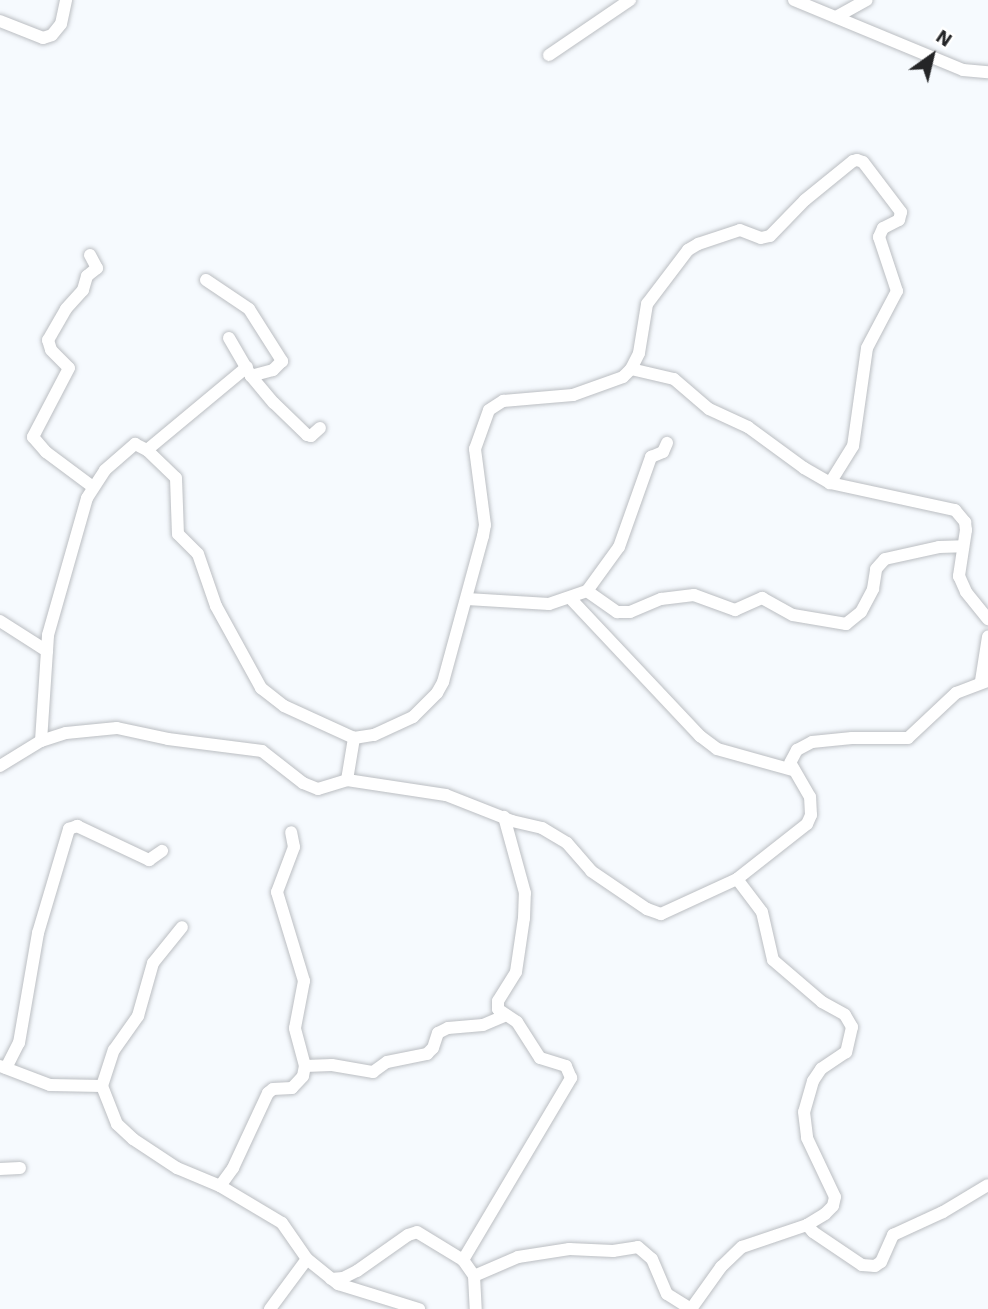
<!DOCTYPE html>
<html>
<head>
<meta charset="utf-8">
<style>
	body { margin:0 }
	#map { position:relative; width:988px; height:1309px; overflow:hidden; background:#f6fafe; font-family:"Work Sans",sans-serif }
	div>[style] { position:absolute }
	.roads { filter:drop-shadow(0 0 2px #bbbec2) drop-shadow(0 0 2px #bbbec2) }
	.minor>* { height:12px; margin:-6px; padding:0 6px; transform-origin:6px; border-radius:6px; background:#fff }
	span { translate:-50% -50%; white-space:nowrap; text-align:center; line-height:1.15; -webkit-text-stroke:5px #fff; paint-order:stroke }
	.north { position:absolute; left:897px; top:21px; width:70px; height:70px; -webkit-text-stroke:5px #fff; paint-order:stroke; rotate:34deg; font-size:19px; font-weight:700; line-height:28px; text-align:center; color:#242527 }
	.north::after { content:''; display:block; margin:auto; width:24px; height:32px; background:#242527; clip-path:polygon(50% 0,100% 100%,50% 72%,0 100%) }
</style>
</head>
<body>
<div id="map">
	<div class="roads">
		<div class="minor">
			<i style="left:794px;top:0;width:183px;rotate:22.5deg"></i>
			<i style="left:963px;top:70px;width:25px;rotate:5deg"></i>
			<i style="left:836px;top:17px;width:35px;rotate:-29deg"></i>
			<i style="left:0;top:21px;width:46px;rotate:21.6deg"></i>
			<i style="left:43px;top:38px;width:9px;rotate:-18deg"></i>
			<i style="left:52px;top:35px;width:14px;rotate:-51deg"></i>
			<i style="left:61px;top:24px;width:25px;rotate:-78deg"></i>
			<i style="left:549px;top:55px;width:98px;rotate:-34.2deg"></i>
			<i style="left:90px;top:255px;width:15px;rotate:62deg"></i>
			<i style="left:97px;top:268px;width:13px;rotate:141deg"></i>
			<i style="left:87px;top:276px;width:15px;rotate:106deg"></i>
			<i style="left:83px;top:290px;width:25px;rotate:132deg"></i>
			<i style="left:66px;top:309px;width:36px;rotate:120deg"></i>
			<i style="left:48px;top:340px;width:10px;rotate:73deg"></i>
			<i style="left:51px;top:350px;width:25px;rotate:45deg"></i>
			<i style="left:69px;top:368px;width:78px;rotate:117.6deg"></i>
			<i style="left:33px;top:437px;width:20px;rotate:49deg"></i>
			<i style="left:46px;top:452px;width:59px;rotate:36.7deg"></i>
			<i style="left:206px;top:280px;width:52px;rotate:34deg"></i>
			<i style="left:249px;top:309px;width:62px;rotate:57.6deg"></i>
			<i style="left:282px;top:361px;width:13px;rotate:135deg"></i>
			<i style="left:273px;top:370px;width:23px;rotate:165deg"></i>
			<i style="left:229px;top:338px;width:44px;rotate:59.9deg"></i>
			<i style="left:251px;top:376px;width:35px;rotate:50deg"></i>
			<i style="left:274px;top:403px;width:46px;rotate:44.1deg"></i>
			<i style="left:307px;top:435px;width:4px;rotate:14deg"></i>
			<i style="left:311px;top:436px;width:12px;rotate:-42deg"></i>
			<i style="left:631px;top:369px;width:44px;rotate:13.1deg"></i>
			<i style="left:674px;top:379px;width:46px;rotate:40.6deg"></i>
			<i style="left:709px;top:409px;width:43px;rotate:24.8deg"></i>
			<i style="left:748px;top:427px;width:69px;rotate:36.2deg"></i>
			<i style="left:804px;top:468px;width:30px;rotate:30deg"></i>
			<i style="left:830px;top:483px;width:128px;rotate:12.2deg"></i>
			<i style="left:955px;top:510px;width:16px;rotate:50deg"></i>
			<i style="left:965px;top:522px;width:8px;rotate:83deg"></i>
			<i style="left:966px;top:530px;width:47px;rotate:98.7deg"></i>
			<i style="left:959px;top:576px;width:17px;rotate:66deg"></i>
			<i style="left:966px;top:592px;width:35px;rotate:51deg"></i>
			<i style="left:147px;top:450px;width:130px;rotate:-39.7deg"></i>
			<i style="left:587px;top:591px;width:54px;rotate:-54deg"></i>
			<i style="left:619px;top:547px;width:96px;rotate:-70.4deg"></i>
			<i style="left:651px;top:457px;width:13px;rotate:-23deg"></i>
			<i style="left:663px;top:452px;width:10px;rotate:-66deg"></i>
			<i style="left:570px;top:598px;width:190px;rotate:46.7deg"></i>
			<i style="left:700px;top:736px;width:21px;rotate:37deg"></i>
			<i style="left:717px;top:749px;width:78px;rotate:15.6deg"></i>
			<i style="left:467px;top:599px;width:82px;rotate:3.5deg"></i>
			<i style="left:549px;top:604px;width:40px;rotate:-18.9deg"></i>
			<i style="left:587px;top:591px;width:37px;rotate:35deg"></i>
			<i style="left:617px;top:612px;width:13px"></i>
			<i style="left:630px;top:612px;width:34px;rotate:-23deg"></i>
			<i style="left:661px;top:599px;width:33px;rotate:-7deg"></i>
			<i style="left:694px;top:595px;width:44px;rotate:20.1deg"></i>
			<i style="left:735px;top:610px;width:30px;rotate:-24deg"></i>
			<i style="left:762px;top:598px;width:35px;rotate:29deg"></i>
			<i style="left:793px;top:615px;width:54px;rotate:9.6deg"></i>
			<i style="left:846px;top:624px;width:19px;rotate:-39deg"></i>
			<i style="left:861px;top:612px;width:26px;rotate:-62deg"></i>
			<i style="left:873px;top:589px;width:20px;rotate:-81deg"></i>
			<i style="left:876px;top:569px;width:13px;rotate:-48deg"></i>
			<i style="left:885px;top:559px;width:55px;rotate:-12.5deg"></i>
			<i style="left:939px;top:547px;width:24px;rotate:-2deg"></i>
			<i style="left:0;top:621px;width:56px;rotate:32.6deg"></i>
			<i style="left:981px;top:681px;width:45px;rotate:-81deg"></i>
			<i style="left:41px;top:741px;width:26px;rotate:-18deg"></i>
			<i style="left:66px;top:733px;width:51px;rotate:-5.6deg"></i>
			<i style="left:117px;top:728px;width:52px;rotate:12.2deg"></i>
			<i style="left:168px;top:739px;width:95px;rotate:7.3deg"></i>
			<i style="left:262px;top:751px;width:52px;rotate:38deg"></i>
			<i style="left:303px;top:783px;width:16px;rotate:22deg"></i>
			<i style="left:318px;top:789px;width:30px;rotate:-17deg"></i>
			<i style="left:347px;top:780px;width:100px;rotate:8.6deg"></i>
			<i style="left:446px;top:795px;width:71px;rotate:21.5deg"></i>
			<i style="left:512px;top:821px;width:31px;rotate:13deg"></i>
			<i style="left:542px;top:828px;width:29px;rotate:31deg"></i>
			<i style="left:567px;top:843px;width:37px;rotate:49deg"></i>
			<i style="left:591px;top:871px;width:68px;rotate:34.2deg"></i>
			<i style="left:647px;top:909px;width:15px;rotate:20deg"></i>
			<i style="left:661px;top:914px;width:84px;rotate:-24.7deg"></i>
			<i style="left:737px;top:879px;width:89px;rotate:-38.2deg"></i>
			<i style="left:807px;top:824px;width:10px;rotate:-66deg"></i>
			<i style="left:811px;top:815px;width:18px;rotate:-93deg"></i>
			<i style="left:810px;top:797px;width:39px;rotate:-120deg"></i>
			<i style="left:790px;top:763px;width:15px;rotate:-62deg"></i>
			<i style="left:797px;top:750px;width:17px;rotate:-28deg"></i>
			<i style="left:812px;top:742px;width:40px;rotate:-5.7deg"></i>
			<i style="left:852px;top:738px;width:56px"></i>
			<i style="left:908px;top:738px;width:66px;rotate:-43.2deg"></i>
			<i style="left:956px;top:693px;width:34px;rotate:-21deg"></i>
			<i style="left:0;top:766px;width:48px;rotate:-31.4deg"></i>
			<i style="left:41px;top:741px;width:106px;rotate:-86.2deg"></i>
			<i style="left:48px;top:635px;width:142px;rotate:-74.1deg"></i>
			<i style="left:87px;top:498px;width:33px;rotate:-57deg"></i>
			<i style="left:105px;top:470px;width:40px;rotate:-41deg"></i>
			<i style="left:135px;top:444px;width:13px;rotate:27deg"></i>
			<i style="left:147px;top:450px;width:40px;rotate:44deg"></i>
			<i style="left:176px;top:478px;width:56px;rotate:88deg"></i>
			<i style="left:178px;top:534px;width:28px;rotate:45deg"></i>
			<i style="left:198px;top:554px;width:55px;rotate:70.9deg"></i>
			<i style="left:216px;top:606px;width:94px;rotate:61.2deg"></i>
			<i style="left:261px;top:688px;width:29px;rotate:38deg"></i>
			<i style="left:284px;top:706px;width:77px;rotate:24.6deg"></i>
			<i style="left:354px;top:738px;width:20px;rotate:-9deg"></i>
			<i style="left:374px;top:735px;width:43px;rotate:-24.8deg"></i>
			<i style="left:413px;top:717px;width:34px;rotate:-45deg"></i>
			<i style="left:437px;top:693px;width:13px;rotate:-61deg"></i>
			<i style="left:443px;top:682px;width:151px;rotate:-74.7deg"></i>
			<i style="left:483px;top:536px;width:11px;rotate:-80deg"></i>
			<i style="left:485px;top:525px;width:77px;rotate:-97.5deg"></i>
			<i style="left:475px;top:449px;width:41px;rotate:-70.3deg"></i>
			<i style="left:489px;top:410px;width:17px;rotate:-33deg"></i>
			<i style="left:503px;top:401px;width:70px;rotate:-4.9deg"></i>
			<i style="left:573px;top:395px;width:53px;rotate:-19.8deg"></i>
			<i style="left:623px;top:377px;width:11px;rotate:-45deg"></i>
			<i style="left:631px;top:369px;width:18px;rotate:-63deg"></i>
			<i style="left:639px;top:353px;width:50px;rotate:-80.7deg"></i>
			<i style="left:647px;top:304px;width:68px;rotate:-52.8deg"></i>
			<i style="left:688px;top:250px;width:12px;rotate:-31deg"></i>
			<i style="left:698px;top:244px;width:44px;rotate:-18.4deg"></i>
			<i style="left:740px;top:230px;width:22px;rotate:21deg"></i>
			<i style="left:761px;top:238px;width:9px;rotate:-13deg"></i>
			<i style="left:770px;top:236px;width:50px;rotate:-45.8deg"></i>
			<i style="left:805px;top:200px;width:62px;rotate:-39.1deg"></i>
			<i style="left:853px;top:161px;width:4px;rotate:-14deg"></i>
			<i style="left:857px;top:160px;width:6px;rotate:18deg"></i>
			<i style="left:863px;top:162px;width:63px;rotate:52.8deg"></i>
			<i style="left:901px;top:212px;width:8px;rotate:104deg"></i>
			<i style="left:899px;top:220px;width:18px;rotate:153deg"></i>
			<i style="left:883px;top:228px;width:10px;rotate:114deg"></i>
			<i style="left:879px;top:237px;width:57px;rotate:71.6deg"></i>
			<i style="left:897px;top:291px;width:64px;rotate:117.8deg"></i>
			<i style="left:867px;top:348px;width:99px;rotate:98.1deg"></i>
			<i style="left:853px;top:446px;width:44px;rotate:121.9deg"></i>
			<i style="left:347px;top:780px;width:43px;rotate:-80.5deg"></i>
			<i style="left:737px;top:879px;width:41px;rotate:52.9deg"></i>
			<i style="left:762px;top:912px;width:49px;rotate:77.1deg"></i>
			<i style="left:773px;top:960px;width:65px;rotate:40.6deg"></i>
			<i style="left:822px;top:1002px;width:26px;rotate:29deg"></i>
			<i style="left:845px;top:1015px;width:14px;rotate:60deg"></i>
			<i style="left:852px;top:1027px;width:26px;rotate:103deg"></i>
			<i style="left:846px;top:1052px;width:30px;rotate:146deg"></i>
			<i style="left:821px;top:1069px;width:14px;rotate:124deg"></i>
			<i style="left:813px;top:1081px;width:32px;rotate:106deg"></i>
			<i style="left:804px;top:1112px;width:26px;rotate:83deg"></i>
			<i style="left:807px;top:1138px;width:65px;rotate:64.6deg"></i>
			<i style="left:835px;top:1197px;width:9px;rotate:103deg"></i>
			<i style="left:833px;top:1206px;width:11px;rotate:135deg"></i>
			<i style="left:825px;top:1214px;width:21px;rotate:149deg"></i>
			<i style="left:0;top:1066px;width:53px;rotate:20.8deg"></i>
			<i style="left:50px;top:1085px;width:52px;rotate:1.1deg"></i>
			<i style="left:102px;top:1086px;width:41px;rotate:68.5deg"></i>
			<i style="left:117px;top:1124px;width:22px;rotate:43deg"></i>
			<i style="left:133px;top:1139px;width:53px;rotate:33.4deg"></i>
			<i style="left:177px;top:1168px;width:47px;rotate:22.7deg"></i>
			<i style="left:220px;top:1186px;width:22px;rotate:-54deg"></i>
			<i style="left:233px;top:1168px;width:83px;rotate:-65deg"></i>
			<i style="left:268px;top:1093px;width:6px;rotate:-39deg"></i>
			<i style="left:273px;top:1089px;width:19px;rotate:-3deg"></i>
			<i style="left:292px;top:1088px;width:16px;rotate:-47deg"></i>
			<i style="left:303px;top:1076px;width:10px;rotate:-79deg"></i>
			<i style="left:305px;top:1066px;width:39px;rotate:-105deg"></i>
			<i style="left:295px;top:1028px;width:48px;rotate:-79.2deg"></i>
			<i style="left:304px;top:981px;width:93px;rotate:-106.9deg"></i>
			<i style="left:277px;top:892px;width:48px;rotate:-69.3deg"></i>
			<i style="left:294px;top:847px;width:15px;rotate:-101deg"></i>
			<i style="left:305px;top:1066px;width:27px;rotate:-2deg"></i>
			<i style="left:332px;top:1065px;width:42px;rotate:9.7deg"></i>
			<i style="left:373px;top:1072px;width:17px;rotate:-36deg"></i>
			<i style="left:387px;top:1062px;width:41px;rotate:-11.3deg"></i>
			<i style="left:427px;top:1054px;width:8px;rotate:-45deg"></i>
			<i style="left:433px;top:1048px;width:16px;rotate:-72deg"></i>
			<i style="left:438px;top:1033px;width:11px;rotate:-27deg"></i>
			<i style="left:448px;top:1028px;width:35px;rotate:-5deg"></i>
			<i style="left:483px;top:1025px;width:25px;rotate:-23deg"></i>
			<i style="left:6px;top:1068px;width:28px;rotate:-63deg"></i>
			<i style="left:19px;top:1043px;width:112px;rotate:-80.2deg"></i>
			<i style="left:38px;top:933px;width:109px;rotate:-73.4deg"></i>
			<i style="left:69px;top:829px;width:9px;rotate:-21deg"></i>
			<i style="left:77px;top:826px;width:80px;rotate:25.3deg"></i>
			<i style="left:149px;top:860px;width:16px;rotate:-35deg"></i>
			<i style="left:102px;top:1086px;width:38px;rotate:-72deg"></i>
			<i style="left:114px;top:1050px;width:42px;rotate:-54.8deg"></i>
			<i style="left:138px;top:1016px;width:55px;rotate:-74.2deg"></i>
			<i style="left:153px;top:963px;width:46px;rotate:-51.1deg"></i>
			<i style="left:0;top:1169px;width:20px;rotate:-3deg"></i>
			<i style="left:220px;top:1186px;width:72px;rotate:30.8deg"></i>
			<i style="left:282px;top:1223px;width:44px;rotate:55.2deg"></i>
			<i style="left:307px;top:1259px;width:40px;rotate:39deg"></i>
			<i style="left:338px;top:1284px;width:85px;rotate:17.2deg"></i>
			<i style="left:463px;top:1260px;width:212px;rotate:-59.3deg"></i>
			<i style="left:571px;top:1078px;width:13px;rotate:-113deg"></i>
			<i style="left:566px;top:1066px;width:27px;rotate:-163deg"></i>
			<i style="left:540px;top:1058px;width:43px;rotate:-122.6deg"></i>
			<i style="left:517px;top:1022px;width:23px;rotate:-146deg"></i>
			<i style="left:498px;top:1009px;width:8px;rotate:-90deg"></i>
			<i style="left:498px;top:1001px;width:34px;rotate:-58deg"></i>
			<i style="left:516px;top:972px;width:55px;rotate:-81.6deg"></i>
			<i style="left:524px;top:918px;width:25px;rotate:-88deg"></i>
			<i style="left:525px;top:893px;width:79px;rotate:-105.4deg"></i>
			<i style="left:474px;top:1276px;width:48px;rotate:-23.4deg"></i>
			<i style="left:518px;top:1257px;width:52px;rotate:-8.9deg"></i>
			<i style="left:569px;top:1249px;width:44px;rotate:2.6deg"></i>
			<i style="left:613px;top:1251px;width:25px;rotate:-9deg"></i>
			<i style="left:638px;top:1247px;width:18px;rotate:41deg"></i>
			<i style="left:652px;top:1259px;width:38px;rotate:67deg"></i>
			<i style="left:667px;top:1294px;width:28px;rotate:32deg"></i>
			<i style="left:331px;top:1279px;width:12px;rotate:-5deg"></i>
			<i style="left:343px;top:1278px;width:16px;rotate:-27deg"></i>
			<i style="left:357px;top:1271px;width:62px;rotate:-35.2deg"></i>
			<i style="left:408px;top:1235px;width:9px;rotate:-18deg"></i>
			<i style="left:417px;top:1232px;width:54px;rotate:31.3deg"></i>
			<i style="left:463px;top:1260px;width:19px;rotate:55deg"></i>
			<i style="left:474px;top:1276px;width:33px;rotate:87deg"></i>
			<i style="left:270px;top:1309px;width:62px;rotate:-53.5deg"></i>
			<i style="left:691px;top:1309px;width:52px;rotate:-54.5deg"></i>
			<i style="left:721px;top:1267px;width:29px;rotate:-44deg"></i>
			<i style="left:742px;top:1247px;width:69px;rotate:-18.7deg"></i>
			<i style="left:807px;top:1225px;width:9px;rotate:49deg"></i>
			<i style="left:813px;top:1232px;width:59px;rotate:34deg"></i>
			<i style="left:862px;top:1265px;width:13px;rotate:4deg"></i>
			<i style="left:875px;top:1266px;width:7px;rotate:-34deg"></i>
			<i style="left:881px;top:1262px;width:30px;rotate:-66deg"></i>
			<i style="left:893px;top:1235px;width:55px;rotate:-24.7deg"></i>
			<i style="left:943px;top:1212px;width:52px;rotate:-31deg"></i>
		</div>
	</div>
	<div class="north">N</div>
</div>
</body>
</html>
